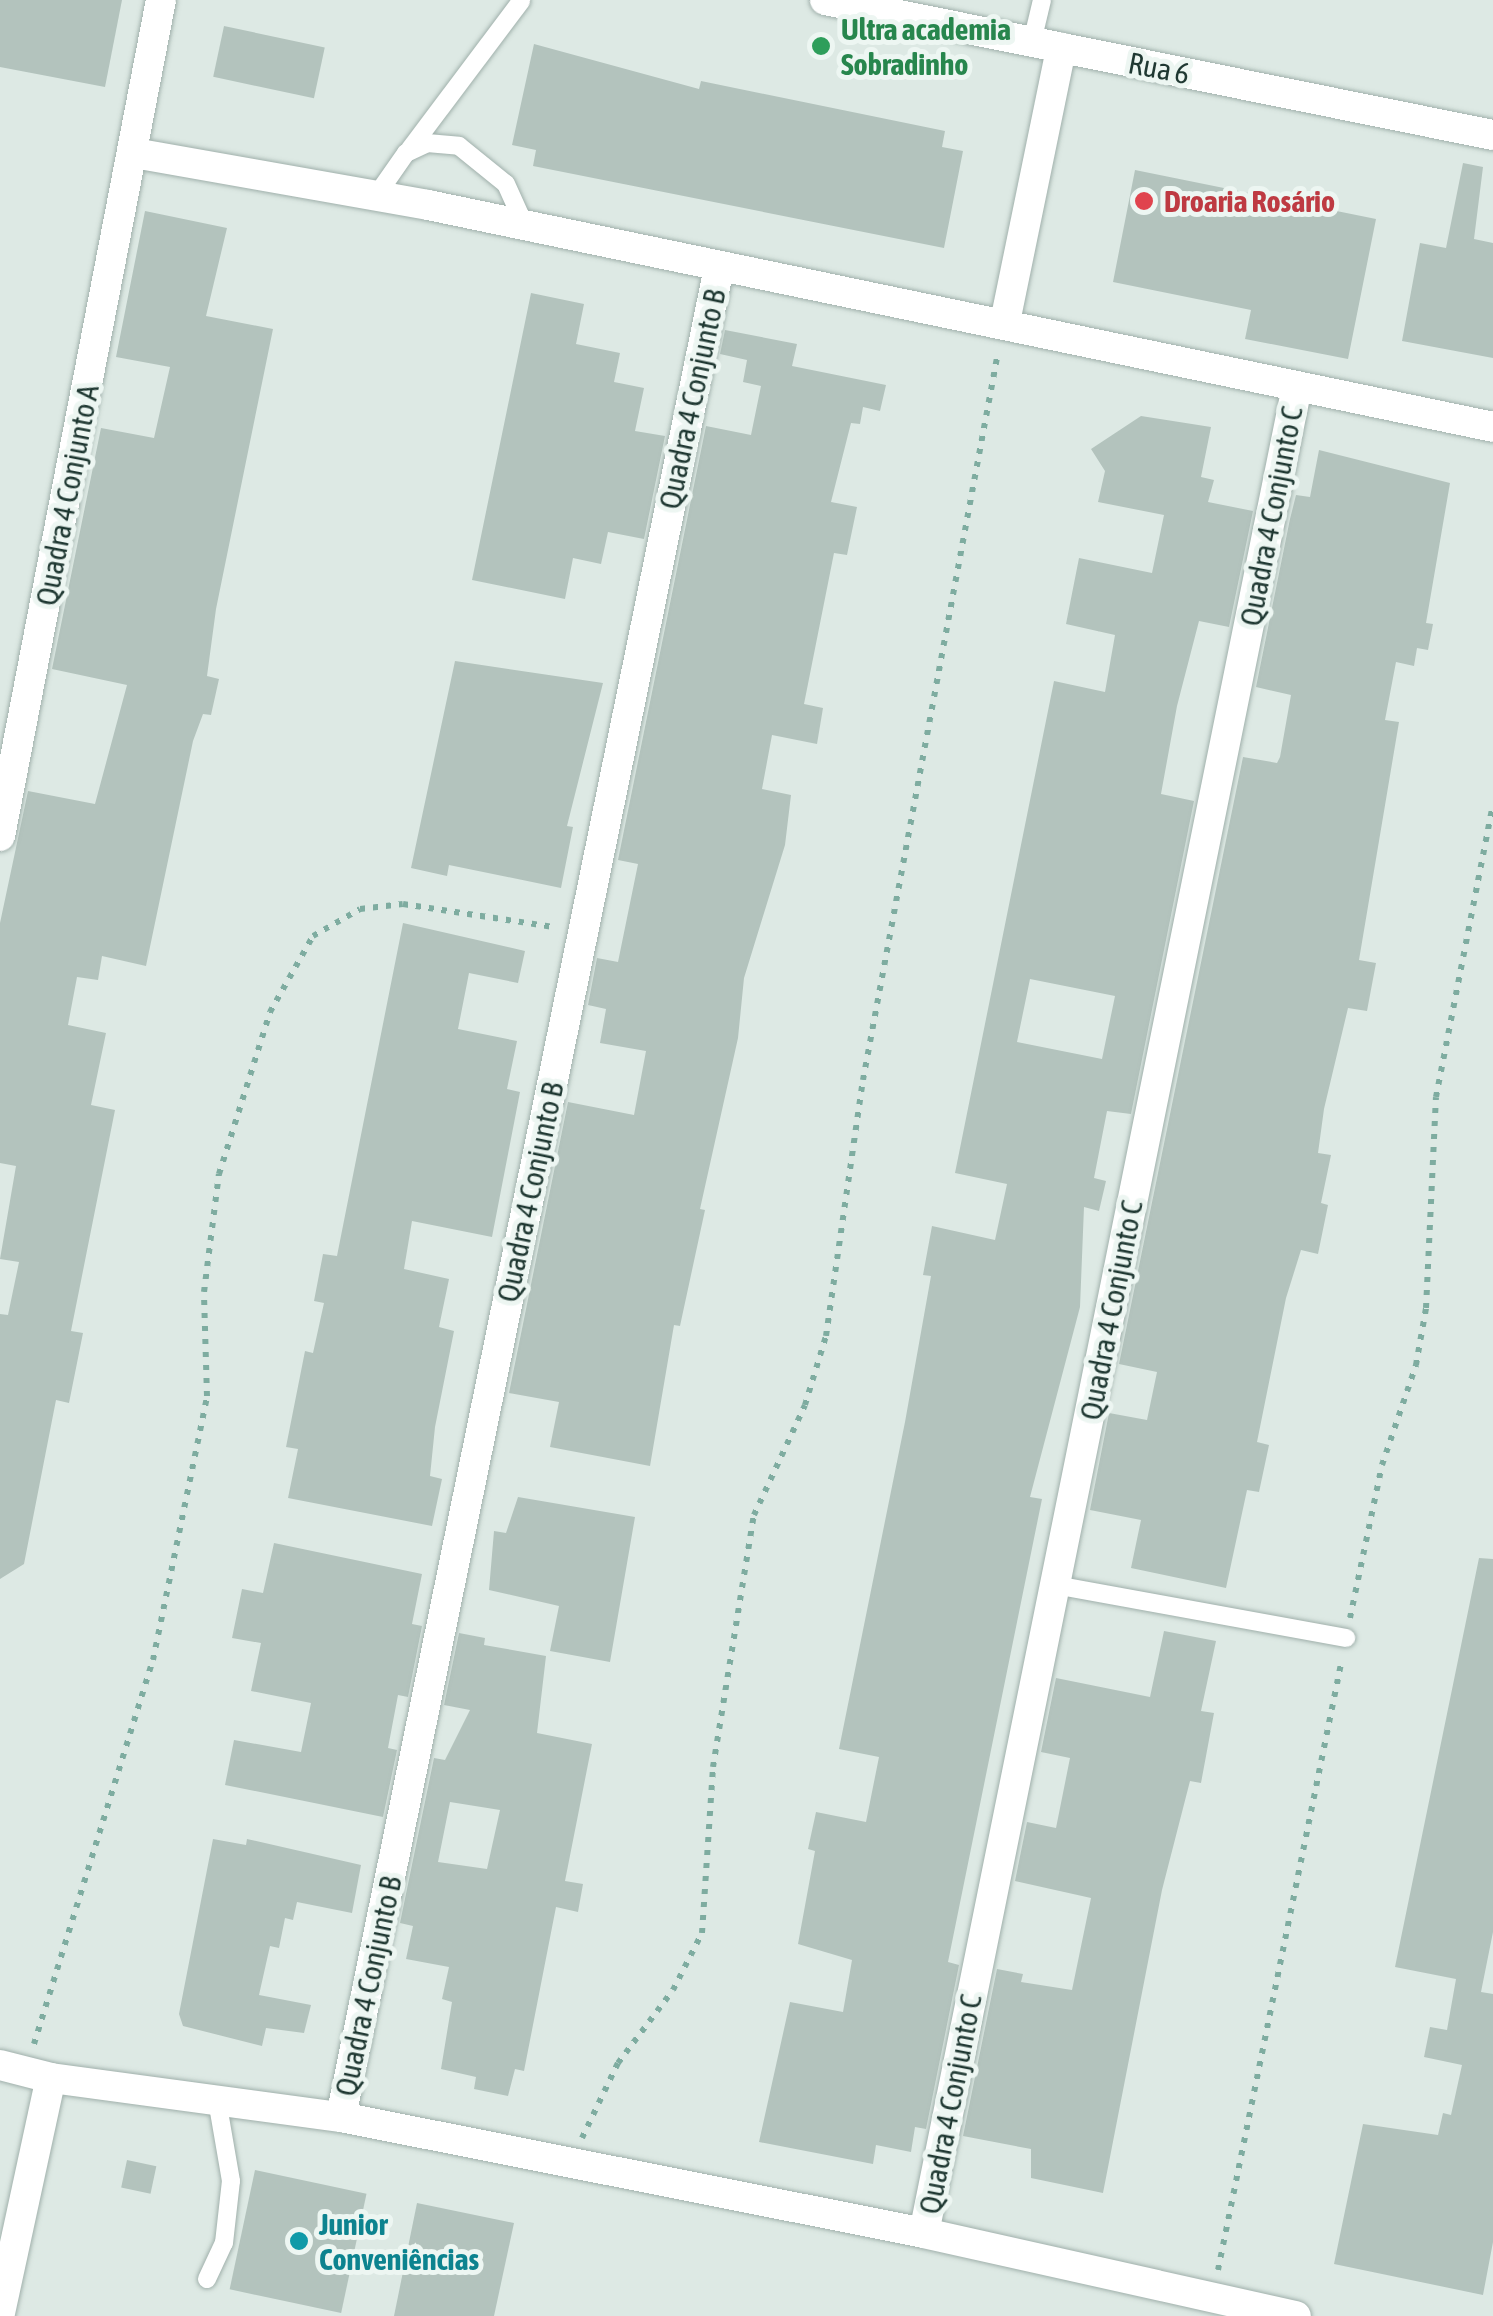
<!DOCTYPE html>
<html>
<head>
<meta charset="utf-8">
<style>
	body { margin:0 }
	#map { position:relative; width:1493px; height:2316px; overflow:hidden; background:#dde9e4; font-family:"Asap Condensed",sans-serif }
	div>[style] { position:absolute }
	.building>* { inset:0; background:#b3c3bd; transform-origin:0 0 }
	.path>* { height:6px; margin-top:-3px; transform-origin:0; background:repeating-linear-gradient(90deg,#7eaca0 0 5px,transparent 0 13px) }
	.roads { filter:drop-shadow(0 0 2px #a0b0ab) drop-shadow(0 0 2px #a0b0ab) }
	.service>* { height:18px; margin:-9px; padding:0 9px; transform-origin:9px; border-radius:9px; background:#fff }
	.minor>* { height:30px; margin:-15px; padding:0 15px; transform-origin:15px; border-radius:15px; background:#fff }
	.tertiary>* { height:30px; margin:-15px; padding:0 15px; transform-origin:15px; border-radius:15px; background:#fff }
	.dots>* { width:28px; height:28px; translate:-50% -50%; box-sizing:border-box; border:5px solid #edf6f2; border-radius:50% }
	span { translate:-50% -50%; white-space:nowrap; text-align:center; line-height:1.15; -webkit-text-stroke:10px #edf6f2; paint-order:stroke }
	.leisure-label { font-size:30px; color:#27864d; font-weight:700 }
	.left { translate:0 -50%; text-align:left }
	.street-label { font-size:30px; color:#1f3832 }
	.health-label { font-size:30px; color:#be3a42; font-weight:700 }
	.culture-label { font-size:30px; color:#0d838f; font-weight:700 }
</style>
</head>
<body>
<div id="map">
	<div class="building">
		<i style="clip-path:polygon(0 0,122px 0,105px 87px,0 67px)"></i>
		<i style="left:224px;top:26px;width:103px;height:52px;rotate:12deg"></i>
		<i style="clip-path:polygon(534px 44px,699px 89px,701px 81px,945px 131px,942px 147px,963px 151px,944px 248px,533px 166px,536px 150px,512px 145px)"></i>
		<i style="clip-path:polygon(1463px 163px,1483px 167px,1474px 239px,1493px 243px,1493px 358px,1402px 341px,1420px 243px,1446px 248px)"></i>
		<i style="clip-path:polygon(1135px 170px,1376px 219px,1348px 359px,1245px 339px,1251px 310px,1113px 282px)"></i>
		<i style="clip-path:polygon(145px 211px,227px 228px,206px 316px,273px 329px,216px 609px,207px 676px,219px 679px,211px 715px,203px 714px,193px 741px,146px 966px,102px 956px,98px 980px,77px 977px,68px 1025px,106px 1033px,91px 1105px,115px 1110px,71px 1331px,83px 1333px,69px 1403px,56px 1400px,24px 1564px,0 1579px,0 1314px,8px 1315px,19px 1262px,0 1259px,16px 1166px,0 1163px,0 923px,28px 791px,95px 804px,127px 685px,52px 669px,101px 428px,154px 438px,170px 367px,116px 357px)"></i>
		<i style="clip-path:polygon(531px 293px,584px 304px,576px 344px,620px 353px,614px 382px,644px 388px,635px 431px,665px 436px,644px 539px,608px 532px,601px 564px,573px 558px,565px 599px,472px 580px)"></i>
		<i style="clip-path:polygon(725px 330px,797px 344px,792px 366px,886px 385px,880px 411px,863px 407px,860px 424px,851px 423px,831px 502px,857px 507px,847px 555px,834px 553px,804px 704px,823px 708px,817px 744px,772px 735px,762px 789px,791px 795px,785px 845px,744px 978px,738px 1038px,700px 1209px,705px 1210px,680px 1326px,674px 1325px,650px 1466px,550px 1447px,559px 1402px,509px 1393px,568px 1102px,634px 1115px,646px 1051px,600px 1043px,606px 1009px,588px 1005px,597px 958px,618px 962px,638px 864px,618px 860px,706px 426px,751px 435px,761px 386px,743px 382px,747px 360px,720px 354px)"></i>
		<i style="clip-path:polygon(evenodd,1141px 416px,1211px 427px,1201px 477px,1214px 480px,1208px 502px,1253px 511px,1229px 627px,1199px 621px,1177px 706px,1161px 794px,1194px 801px,1131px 1114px,1107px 1111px,1094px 1178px,1106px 1181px,1099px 1211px,1084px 1207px,1080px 1307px,1030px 1497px,1042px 1499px,948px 1962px,959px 1965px,926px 2129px,915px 2127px,911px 2152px,876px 2145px,873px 2164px,759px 2142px,790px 2002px,843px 2012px,852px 1960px,798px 1944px,815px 1851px,808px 1849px,816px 1812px,866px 1822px,879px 1757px,839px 1749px,905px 1422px,931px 1276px,923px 1275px,932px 1226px,995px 1240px,1007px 1184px,955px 1173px,1054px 681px,1105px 692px,1115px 635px,1066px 624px,1079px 558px,1152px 573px,1164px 515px,1098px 502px,1105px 471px,1091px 449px,1141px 416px,1030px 979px,1115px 996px,1102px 1059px,1017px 1042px,1030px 979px)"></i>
		<i style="clip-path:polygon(1319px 450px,1450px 483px,1426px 623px,1433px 624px,1428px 650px,1417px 648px,1414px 666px,1396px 662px,1385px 720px,1399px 722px,1359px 960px,1376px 963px,1367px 1011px,1348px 1008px,1324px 1109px,1318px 1153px,1331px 1155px,1321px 1203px,1328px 1205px,1318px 1254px,1301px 1250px,1286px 1298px,1257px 1442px,1269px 1445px,1259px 1492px,1247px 1490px,1226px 1588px,1131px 1568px,1141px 1520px,1090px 1510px,1109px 1413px,1147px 1420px,1157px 1372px,1119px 1364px,1243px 757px,1277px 763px,1280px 757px,1291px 695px,1256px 687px,1290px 519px,1296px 495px,1310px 497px)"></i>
		<i style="clip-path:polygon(455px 661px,603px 683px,567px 826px,573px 827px,561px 888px,449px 865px,447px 876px,411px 868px)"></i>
		<i style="clip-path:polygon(403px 923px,525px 951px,518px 983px,469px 973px,458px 1029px,517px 1041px,507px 1089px,520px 1092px,492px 1237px,412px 1221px,404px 1269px,449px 1279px,439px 1327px,454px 1331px,435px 1427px,430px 1476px,442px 1479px,432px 1526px,288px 1498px,298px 1449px,286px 1447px,305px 1351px,313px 1353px,324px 1303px,314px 1301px,323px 1254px,337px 1256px)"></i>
		<i style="clip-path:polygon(518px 1497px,635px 1517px,610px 1662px,550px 1651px,559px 1606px,489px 1590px,494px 1531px,506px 1533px)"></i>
		<i style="clip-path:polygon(274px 1543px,422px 1574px,412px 1624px,422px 1626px,408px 1697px,398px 1695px,388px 1748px,397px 1750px,383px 1817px,225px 1785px,234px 1740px,301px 1752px,311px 1703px,251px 1691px,261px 1643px,232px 1638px,242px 1589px,263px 1593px)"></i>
		<i style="clip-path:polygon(1479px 1558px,1493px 1559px,1493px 1932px,1481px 1992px,1493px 1994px,1493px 2242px,1483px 2295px,1334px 2264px,1363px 2124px,1438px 2135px,1443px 2113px,1451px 2115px,1462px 2065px,1424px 2057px,1430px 2027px,1447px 2030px,1456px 1979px,1395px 1967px)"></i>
		<i style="clip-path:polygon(1164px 1631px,1216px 1641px,1201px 1711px,1214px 1713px,1201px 1783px,1190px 1781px,1162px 1890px,1103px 2193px,1031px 2178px,1031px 2149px,963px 2136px,997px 1969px,1023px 1974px,1021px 1982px,1072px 1990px,1091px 1898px,1015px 1881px,1027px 1822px,1056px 1828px,1070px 1758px,1041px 1752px,1056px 1678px,1150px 1697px)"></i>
		<i style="clip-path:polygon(evenodd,459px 1633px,485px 1638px,484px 1645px,546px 1656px,537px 1733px,592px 1744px,565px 1881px,583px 1884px,578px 1912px,556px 1907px,524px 2071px,515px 2069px,508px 2096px,474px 2089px,476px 2077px,441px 2069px,452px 2002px,442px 1999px,449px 1967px,406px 1959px,413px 1926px,400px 1923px,434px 1758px,445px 1760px,470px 1710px,444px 1705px,459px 1633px,450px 1802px,500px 1810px,487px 1869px,438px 1862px,450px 1802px)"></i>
		<i style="clip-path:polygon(213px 1839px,246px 1845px,247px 1839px,361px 1865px,352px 1913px,297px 1902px,293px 1920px,285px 1918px,279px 1948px,270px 1946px,259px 1995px,311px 2005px,304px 2033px,266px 2028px,262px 2046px,183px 2026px,179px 2014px)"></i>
		<i style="left:127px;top:2160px;width:30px;height:28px;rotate:12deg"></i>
		<i style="left:255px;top:2170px;width:114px;height:122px;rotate:12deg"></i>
		<i style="clip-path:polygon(417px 2203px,514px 2223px,494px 2316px,394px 2316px)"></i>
	</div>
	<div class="path">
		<i style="left:1350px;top:1618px;width:156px;rotate:-78.2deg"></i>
		<i style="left:1382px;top:1465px;width:106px;rotate:-71.2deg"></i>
		<i style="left:1416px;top:1365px;width:58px;rotate:-80deg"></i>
		<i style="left:1426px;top:1308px;width:211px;rotate:-87.3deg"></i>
		<i style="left:1436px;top:1097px;width:298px;rotate:-79deg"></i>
		<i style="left:34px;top:2044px;width:402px;rotate:-72.8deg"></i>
		<i style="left:153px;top:1660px;width:269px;rotate:-78.4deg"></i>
		<i style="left:207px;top:1396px;width:104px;rotate:-91.7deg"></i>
		<i style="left:204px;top:1292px;width:119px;rotate:-82.8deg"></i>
		<i style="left:219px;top:1174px;width:170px;rotate:-72.5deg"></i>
		<i style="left:270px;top:1012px;width:87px;rotate:-60.5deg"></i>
		<i style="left:313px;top:936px;width:54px;rotate:-29.9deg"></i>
		<i style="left:360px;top:909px;width:43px;rotate:-6.6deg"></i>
		<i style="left:403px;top:904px;width:152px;rotate:8.7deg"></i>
		<i style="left:582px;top:2138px;width:83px;rotate:-64.4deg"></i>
		<i style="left:618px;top:2063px;width:91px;rotate:-53deg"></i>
		<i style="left:673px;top:1990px;width:64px;rotate:-63deg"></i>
		<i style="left:702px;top:1933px;width:166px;rotate:-86.2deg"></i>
		<i style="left:713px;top:1767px;width:255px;rotate:-80.8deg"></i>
		<i style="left:754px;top:1515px;width:121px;rotate:-65.1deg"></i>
		<i style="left:805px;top:1405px;width:72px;rotate:-73.1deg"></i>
		<i style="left:826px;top:1336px;width:259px;rotate:-81.8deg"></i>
		<i style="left:863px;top:1080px;width:740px;rotate:-79.49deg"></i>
		<i style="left:1218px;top:2270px;width:623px;rotate:-78.53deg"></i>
	</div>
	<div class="roads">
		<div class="service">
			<i style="left:1032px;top:42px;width:43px;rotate:-76.6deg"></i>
			<i style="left:410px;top:149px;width:185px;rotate:-53.1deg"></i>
			<i style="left:376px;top:196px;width:52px;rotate:-55.1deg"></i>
			<i style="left:406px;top:153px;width:23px;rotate:-25deg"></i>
			<i style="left:427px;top:143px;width:32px;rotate:5deg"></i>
			<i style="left:459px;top:146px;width:60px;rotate:39deg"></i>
			<i style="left:506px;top:184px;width:46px;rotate:65.7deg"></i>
			<i style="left:1055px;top:1585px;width:296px;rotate:10.3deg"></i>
			<i style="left:207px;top:2279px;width:40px;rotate:-65deg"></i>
			<i style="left:224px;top:2243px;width:62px;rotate:-83.6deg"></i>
			<i style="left:231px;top:2181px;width:82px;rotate:-99.8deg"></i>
		</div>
		<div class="minor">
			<i style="left:134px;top:153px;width:299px;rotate:10deg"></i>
			<i style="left:428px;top:205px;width:1088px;rotate:11.77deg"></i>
			<i style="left:1005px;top:322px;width:280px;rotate:-78.4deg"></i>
			<i style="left:0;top:836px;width:851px;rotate:-79.1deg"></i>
			<i style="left:0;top:2065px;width:53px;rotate:14.3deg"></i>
			<i style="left:51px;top:2078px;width:293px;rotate:7.7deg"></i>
			<i style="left:341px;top:2117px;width:594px;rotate:11.25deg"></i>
			<i style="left:924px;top:2233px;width:381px;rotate:12.6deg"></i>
			<i style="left:341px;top:2117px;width:1888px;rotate:-78.45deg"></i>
			<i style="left:924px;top:2233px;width:1883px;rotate:-78.58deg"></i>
			<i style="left:0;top:2313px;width:240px;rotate:-77.8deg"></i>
		</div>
		<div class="tertiary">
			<i style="left:825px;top:0;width:682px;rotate:11.43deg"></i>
		</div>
	</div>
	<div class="dots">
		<i style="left:821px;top:46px;background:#2e9e5b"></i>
		<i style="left:1144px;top:201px;background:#e0444e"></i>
		<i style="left:299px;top:2241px;background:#0f9aa8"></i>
	</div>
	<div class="leisure-label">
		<span class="left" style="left:841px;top:46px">Ultra academia<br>Sobradinho</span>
	</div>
	<div class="street-label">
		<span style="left:1159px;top:68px;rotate:11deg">Rua 6</span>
		<span style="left:692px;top:399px;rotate:-78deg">Quadra 4 Conjunto B</span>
		<span style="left:67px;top:495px;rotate:-79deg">Quadra 4 Conjunto A</span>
		<span style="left:1271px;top:516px;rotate:-79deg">Quadra 4 Conjunto C</span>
		<span style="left:530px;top:1192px;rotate:-78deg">Quadra 4 Conjunto B</span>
		<span style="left:1111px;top:1310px;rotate:-79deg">Quadra 4 Conjunto C</span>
		<span style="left:368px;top:1986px;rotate:-78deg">Quadra 4 Conjunto B</span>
		<span style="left:950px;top:2104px;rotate:-79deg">Quadra 4 Conjunto C</span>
	</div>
	<div class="health-label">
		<span class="left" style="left:1164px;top:201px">Droaria Rosário</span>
	</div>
	<div class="culture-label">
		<span class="left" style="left:319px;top:2241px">Junior<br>Conveniências</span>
	</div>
</div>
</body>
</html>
